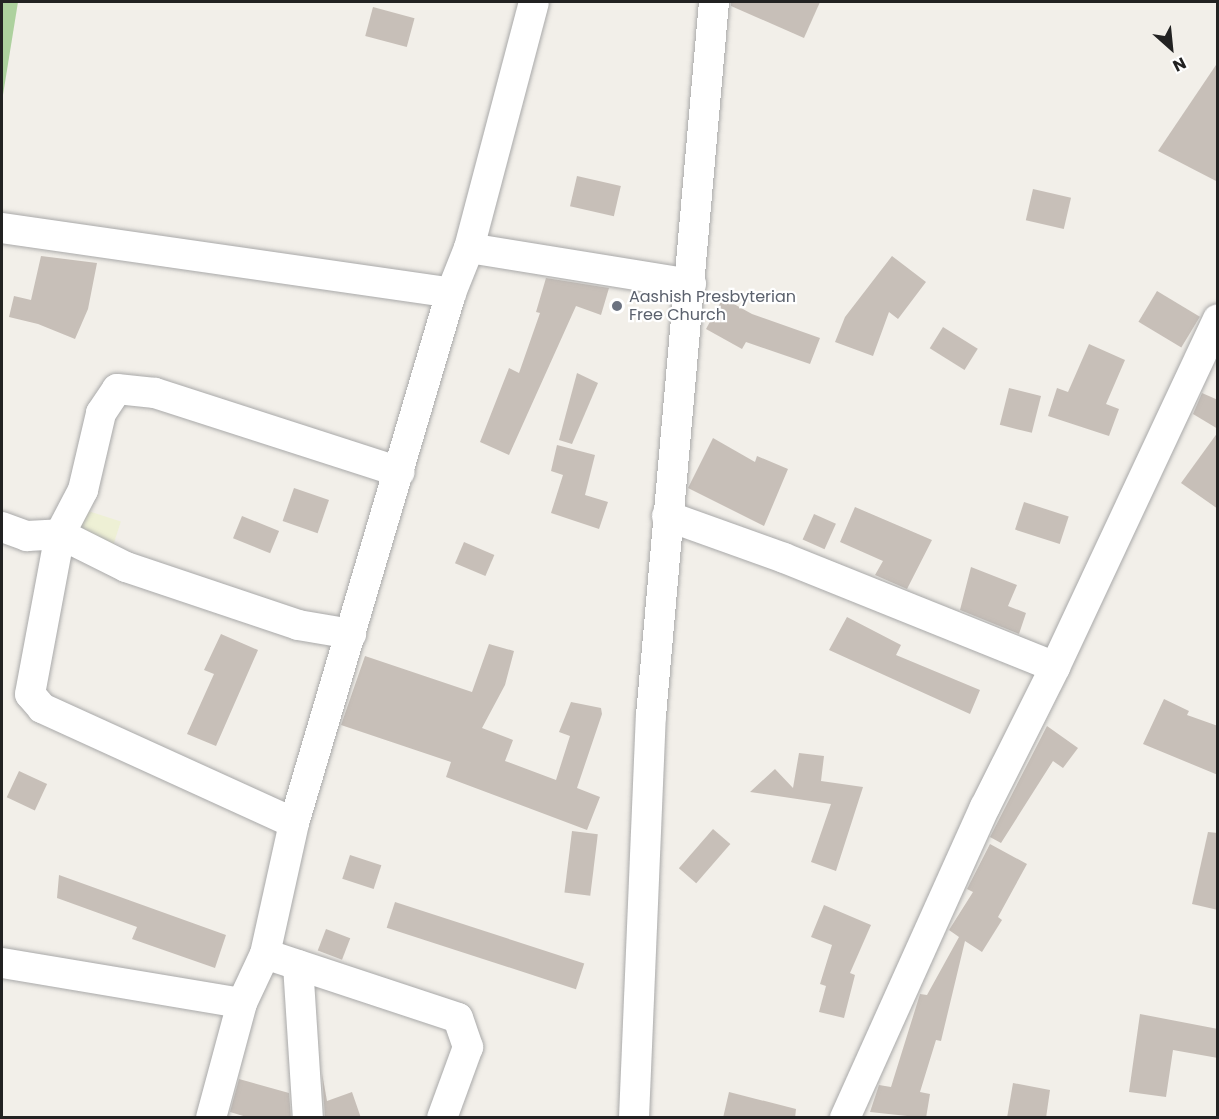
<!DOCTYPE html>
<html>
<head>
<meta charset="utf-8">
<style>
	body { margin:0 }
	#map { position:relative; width:1219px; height:1119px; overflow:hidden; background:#f2efe9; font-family:Poppins,sans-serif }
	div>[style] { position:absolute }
	.farmland>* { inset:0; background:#eef0d5; transform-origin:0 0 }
	.forest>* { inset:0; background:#add19e }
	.building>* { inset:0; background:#c7bfb8; transform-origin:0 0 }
	.roads { filter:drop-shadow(0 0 2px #a9a9a9) drop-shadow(0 0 2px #a9a9a9) }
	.street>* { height:30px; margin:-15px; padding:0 15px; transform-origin:15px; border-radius:15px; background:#fff }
	.dots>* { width:16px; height:16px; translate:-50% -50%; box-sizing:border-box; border:3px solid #fff; border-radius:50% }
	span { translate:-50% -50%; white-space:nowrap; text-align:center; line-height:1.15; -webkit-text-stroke:4.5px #fff; paint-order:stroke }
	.worship-label { font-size:16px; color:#5b616d }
	.left { translate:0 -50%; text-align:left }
	.frame { position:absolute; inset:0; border:3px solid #222; pointer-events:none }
	.north { position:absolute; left:1141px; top:18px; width:60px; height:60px; -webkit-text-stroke:4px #fff; paint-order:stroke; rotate:153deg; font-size:16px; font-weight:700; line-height:24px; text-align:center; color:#222 }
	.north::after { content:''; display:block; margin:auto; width:21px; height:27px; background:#222; clip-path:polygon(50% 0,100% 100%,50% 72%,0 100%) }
</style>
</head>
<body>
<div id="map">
	<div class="farmland">
		<i style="left:79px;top:508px;width:44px;height:32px;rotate:18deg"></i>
	</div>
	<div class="forest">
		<i style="clip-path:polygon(2px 2px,18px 2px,2px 101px)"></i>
	</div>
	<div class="building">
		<i style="clip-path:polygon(731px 2px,820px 2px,804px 38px,731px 6px)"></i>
		<i style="left:373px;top:7px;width:43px;height:30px;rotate:15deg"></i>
		<i style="clip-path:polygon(1218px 62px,1218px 182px,1158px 151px)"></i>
		<i style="left:577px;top:176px;width:45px;height:31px;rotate:13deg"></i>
		<i style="left:1033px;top:189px;width:39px;height:32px;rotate:13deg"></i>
		<i style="clip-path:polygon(41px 256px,97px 263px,88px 309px,75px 339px,38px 324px,9px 317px,14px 296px,31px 300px)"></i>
		<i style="clip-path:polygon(892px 256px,926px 282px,898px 319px,889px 312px,873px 356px,835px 342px,845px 317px)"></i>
		<i style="clip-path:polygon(546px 278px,609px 288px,601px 315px,576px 306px,509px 455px,480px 442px,509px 368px,519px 373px,540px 313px,536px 312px)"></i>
		<i style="left:1157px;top:291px;width:50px;height:36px;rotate:31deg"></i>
		<i style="clip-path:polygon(723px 298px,752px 314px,820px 338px,810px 364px,746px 342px,742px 349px,706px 329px)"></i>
		<i style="left:943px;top:327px;width:41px;height:25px;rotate:32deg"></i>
		<i style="clip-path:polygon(1089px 344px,1125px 360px,1106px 404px,1119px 409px,1109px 436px,1048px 416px,1057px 388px,1068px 392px)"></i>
		<i style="clip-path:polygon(577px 373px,598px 383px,572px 444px,559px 440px)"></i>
		<i style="left:1009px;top:388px;width:33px;height:38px;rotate:14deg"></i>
		<i style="clip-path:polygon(1202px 393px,1218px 400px,1218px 429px,1193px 414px)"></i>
		<i style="clip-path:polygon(1218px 432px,1218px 509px,1181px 483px)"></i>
		<i style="clip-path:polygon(713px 438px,755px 462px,757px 456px,788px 469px,764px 526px,688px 488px)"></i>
		<i style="clip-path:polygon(557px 445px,595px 455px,585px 495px,608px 502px,599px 529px,551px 513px,563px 475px,551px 471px)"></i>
		<i style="left:294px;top:488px;width:37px;height:35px;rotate:19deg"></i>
		<i style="left:1024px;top:502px;width:47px;height:29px;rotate:18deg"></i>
		<i style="clip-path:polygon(855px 507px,932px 540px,907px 589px,875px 575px,883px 561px,840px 542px)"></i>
		<i style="left:814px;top:514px;width:24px;height:28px;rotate:24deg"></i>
		<i style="left:242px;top:516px;width:40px;height:24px;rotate:22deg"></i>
		<i style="left:464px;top:542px;width:33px;height:23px;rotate:23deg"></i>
		<i style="clip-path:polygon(971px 567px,1017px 585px,1008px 606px,1026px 613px,1019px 634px,960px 610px)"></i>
		<i style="clip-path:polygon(847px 617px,901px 645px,896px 655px,980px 690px,970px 714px,829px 650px)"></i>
		<i style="clip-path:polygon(221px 634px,258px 650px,216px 746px,187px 734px,214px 674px,204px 670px)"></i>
		<i style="clip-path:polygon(489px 644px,514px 651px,505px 685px,482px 728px,513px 740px,505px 761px,556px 780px,570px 736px,559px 732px,571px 702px,601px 708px,602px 714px,577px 788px,600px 797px,587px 830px,446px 777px,451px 762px,341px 725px,365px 656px,472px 692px)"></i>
		<i style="clip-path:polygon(1164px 699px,1189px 711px,1187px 715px,1218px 726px,1218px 775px,1143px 744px)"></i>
		<i style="clip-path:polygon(1047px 726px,1078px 748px,1063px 768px,1053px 761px,1001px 843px,990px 837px)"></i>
		<i style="clip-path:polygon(799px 753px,824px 756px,821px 781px,863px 787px,836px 871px,811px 862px,831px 804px,750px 792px,775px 769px,793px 788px)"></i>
		<i style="left:19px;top:771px;width:31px;height:29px;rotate:25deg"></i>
		<i style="left:713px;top:829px;width:23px;height:52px;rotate:41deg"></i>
		<i style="left:572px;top:831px;width:26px;height:62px;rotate:7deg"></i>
		<i style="clip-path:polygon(1208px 832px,1218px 833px,1218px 910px,1192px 904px)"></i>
		<i style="clip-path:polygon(990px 844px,1027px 864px,998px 917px,1002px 920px,982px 952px,965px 941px,941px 1041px,936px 1040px,920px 1092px,930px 1094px,926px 1118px,870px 1112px,879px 1085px,891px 1087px,920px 994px,927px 995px,959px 937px,949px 930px,973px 892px,967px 889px)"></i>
		<i style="left:350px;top:855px;width:33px;height:25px;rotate:18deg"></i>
		<i style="clip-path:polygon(59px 875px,226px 935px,215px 968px,132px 939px,137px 927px,57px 898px)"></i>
		<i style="left:395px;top:902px;width:199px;height:27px;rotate:18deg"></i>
		<i style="clip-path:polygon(824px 905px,871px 925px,850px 973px,855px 975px,844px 1018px,819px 1012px,826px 986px,820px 984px,832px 945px,811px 937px)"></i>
		<i style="left:326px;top:929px;width:26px;height:23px;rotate:21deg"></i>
		<i style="clip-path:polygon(1140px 1014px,1218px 1029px,1218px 1058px,1173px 1050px,1166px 1097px,1129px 1092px)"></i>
		<i style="clip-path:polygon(322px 1073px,327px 1101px,352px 1092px,361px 1118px,325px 1118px)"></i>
		<i style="clip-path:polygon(239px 1079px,289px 1093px,291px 1118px,250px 1118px,230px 1112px)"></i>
		<i style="clip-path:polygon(1013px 1083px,1050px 1090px,1046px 1118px,1007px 1118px)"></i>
		<i style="clip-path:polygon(729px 1092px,796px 1109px,795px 1118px,723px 1118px)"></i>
	</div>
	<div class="roads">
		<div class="street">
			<i style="left:2px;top:228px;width:454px;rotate:8.2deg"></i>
			<i style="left:469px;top:248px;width:254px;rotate:-75.2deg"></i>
			<i style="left:667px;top:516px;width:124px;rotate:19.7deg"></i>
			<i style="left:784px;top:558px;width:292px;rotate:21.9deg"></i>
			<i style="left:2px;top:527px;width:27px;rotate:20deg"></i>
			<i style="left:27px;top:536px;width:33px;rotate:-3deg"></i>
			<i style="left:60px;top:534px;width:50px;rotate:-62.4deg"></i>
			<i style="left:83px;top:490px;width:79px;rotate:-76.8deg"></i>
			<i style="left:101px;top:413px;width:29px;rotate:-56deg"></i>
			<i style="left:117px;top:389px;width:38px;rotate:6deg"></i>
			<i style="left:155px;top:393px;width:257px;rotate:17.9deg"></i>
			<i style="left:294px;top:823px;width:277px;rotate:-155.5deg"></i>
			<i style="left:42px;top:708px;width:18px;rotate:-131deg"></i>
			<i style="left:30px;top:694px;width:163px;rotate:-79.4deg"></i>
			<i style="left:60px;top:534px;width:74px;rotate:26.6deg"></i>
			<i style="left:126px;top:567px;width:182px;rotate:18.6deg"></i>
			<i style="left:298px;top:625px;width:54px;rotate:9.6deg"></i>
			<i style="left:265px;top:954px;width:203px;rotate:18.3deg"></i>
			<i style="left:458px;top:1018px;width:31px;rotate:71deg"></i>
			<i style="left:468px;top:1047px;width:76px;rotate:110.1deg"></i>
			<i style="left:2px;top:963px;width:243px;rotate:9.5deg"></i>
			<i style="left:298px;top:965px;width:153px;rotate:86.3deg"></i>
			<i style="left:211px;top:1118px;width:119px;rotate:-74.9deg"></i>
			<i style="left:242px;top:1003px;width:54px;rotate:-64.9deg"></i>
			<i style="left:265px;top:954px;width:134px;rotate:-77.5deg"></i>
			<i style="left:294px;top:823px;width:553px;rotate:-73.5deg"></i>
			<i style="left:451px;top:293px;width:48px;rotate:-68.2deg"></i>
			<i style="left:469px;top:248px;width:225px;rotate:9.2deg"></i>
			<i style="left:634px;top:1118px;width:402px;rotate:-87.6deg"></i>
			<i style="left:651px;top:716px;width:717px;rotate:-84.96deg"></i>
			<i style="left:845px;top:1118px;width:341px;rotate:-65.8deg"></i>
			<i style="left:985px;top:807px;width:157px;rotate:-63.4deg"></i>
			<i style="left:1055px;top:667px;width:384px;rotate:-64.9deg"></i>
		</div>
	</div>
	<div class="dots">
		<i style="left:617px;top:306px;background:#6b7280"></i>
	</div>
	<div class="worship-label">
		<span class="left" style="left:629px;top:306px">Aashish Presbyterian<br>Free Church</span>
	</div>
	<div class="frame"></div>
	<div class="north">N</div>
</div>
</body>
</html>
